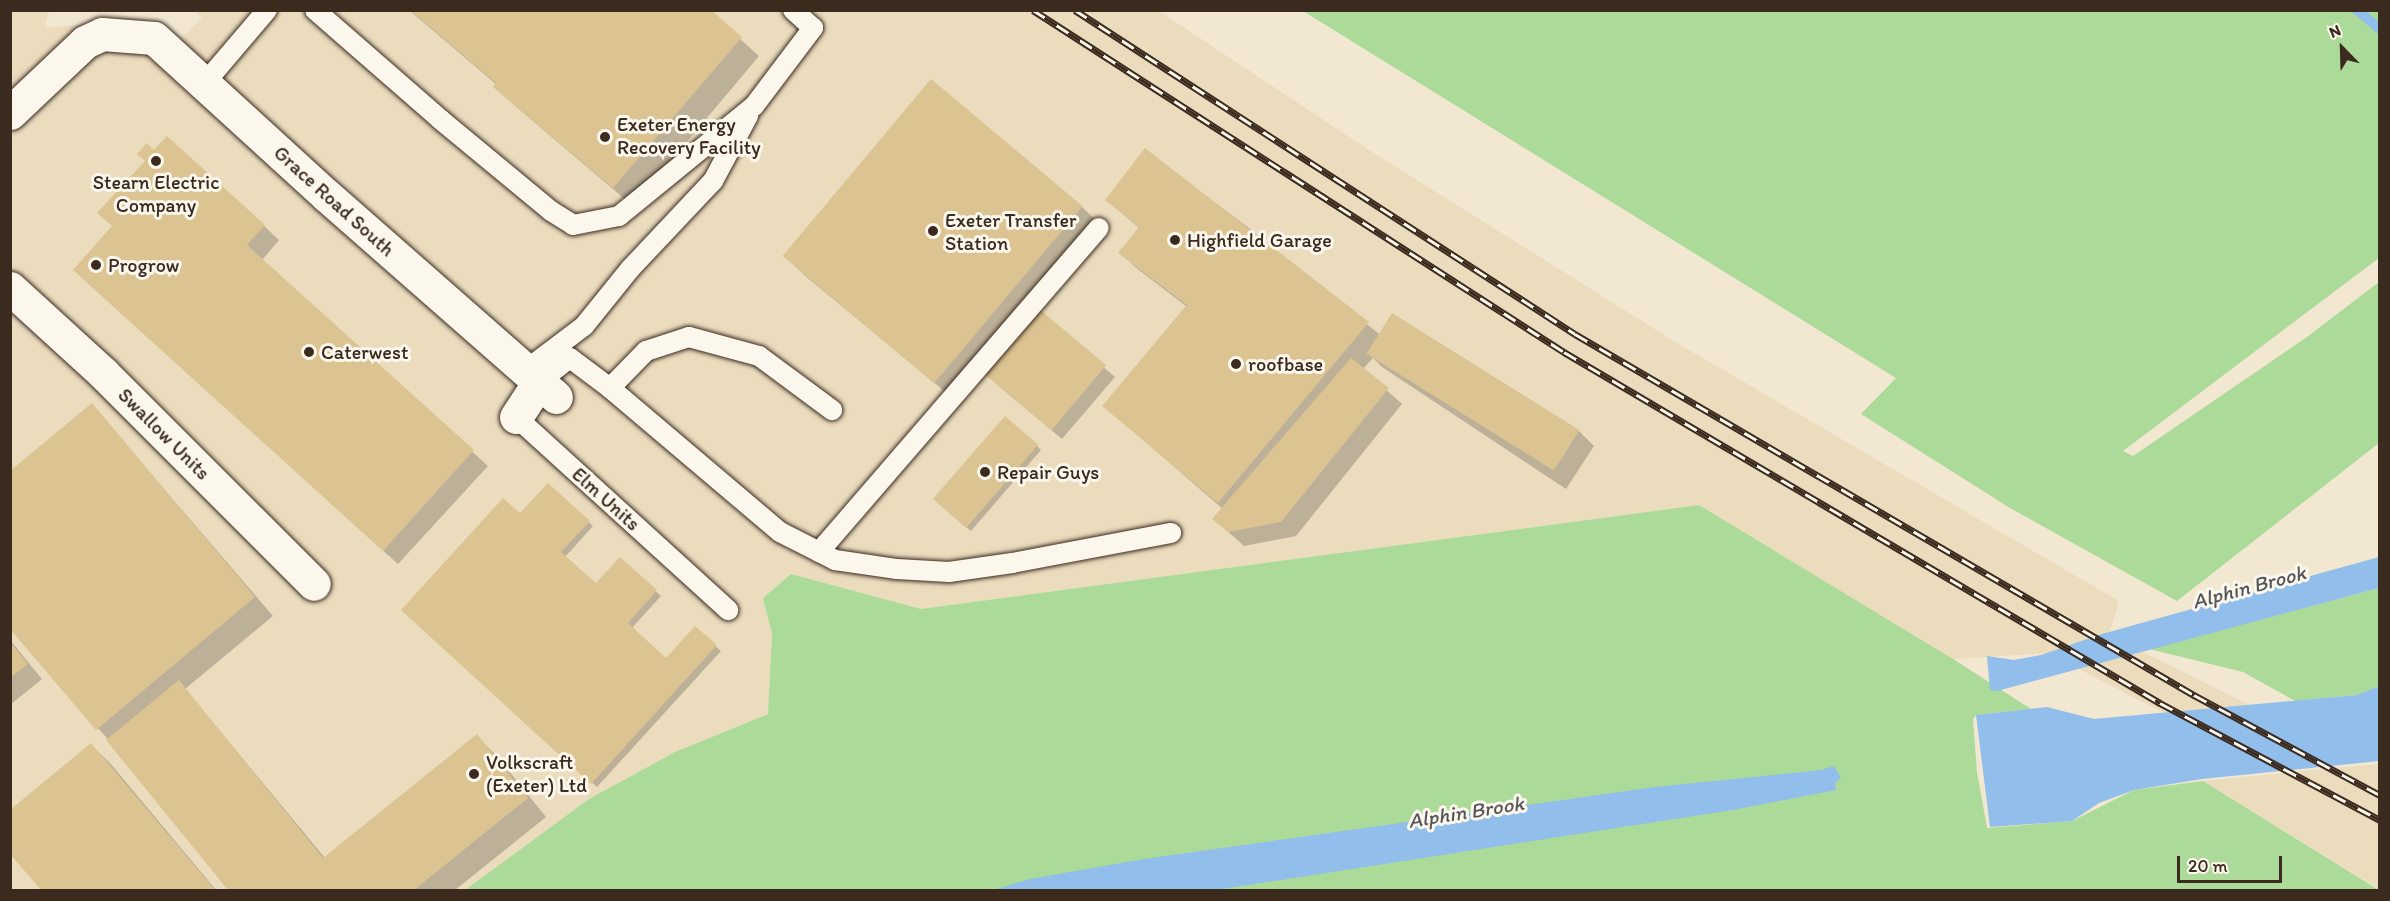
<!DOCTYPE html>
<html>
<head>
<meta charset="utf-8">
<style>
	body { margin:0 }
	#map { position:relative; width:2390px; height:901px; overflow:hidden; background:#f2e7d1; font-family:Itim,sans-serif }
	div>[style] { position:absolute }
	.built>* { inset:0; background:#ebdcbe }
	.green>* { inset:0; background:#acda99 }
	.water>* { inset:0; background:#91beeb }
	.shadow>* { inset:0; background:#0003 }
	.stream>* { height:10px; margin:-5px; padding:0 5px; transform-origin:5px; border-radius:5px; background:#91beeb }
	.building>* { inset:0; background:#dcc392; transform-origin:0 0 }
	.roads { filter:drop-shadow(0 0 2px #3b2a1e) drop-shadow(0 0 2px #3b2a1e) }
	.service>* { height:20px; margin:-10px; padding:0 10px; transform-origin:10px; border-radius:10px; background:#fbf7ec }
	.minor>* { height:33px; margin:-16.5px; padding:0 16.5px; transform-origin:16.5px; border-radius:16.5px; background:#fbf7ec }
	.rail>* { height:7px; margin-top:-3.5px; transform-origin:0; background:repeating-linear-gradient(90deg,#fbf7ec 0 14px,#3b2a1e 0 28px); box-sizing:border-box; border-block:2px solid #3b2a1e }
	.dots>* { width:16px; height:16px; translate:-50% -50%; box-sizing:border-box; border:3px solid #fbf7ec; border-radius:50% }
	span { translate:-50% -50%; white-space:nowrap; text-align:center; line-height:1.15; -webkit-text-stroke:6px #fbf7ec; paint-order:stroke }
	.poi-label { font-size:20px; color:#3b2a1e }
	.left { translate:0 -50%; text-align:left }
	.street-label { font-size:20px; color:#3b2a1e }
	.water-label { font-size:21px; color:#55565c; font-style:italic }
	.frame { position:absolute; inset:0; border:12px solid #3b2a1e; pointer-events:none }
	.north { position:absolute; left:2312px; top:18px; width:60px; height:60px; -webkit-text-stroke:4px #fbf7ec; paint-order:stroke; rotate:337deg; font-size:16px; font-weight:700; line-height:24px; text-align:center; color:#3b2a1e }
	.north::after { content:''; display:block; margin:auto; width:21px; height:27px; background:#3b2a1e; clip-path:polygon(50% 0,100% 100%,50% 72%,0 100%) }
	.scale { position:absolute; left:2177px; top:856px; width:105px; height:27px; box-sizing:border-box; border:3px solid #3b2a1e; border-top:0; padding-left:8px; font-size:18px; line-height:21px; white-space:nowrap; color:#3b2a1e; -webkit-text-stroke:4px #fbf7ec; paint-order:stroke }
</style>
</head>
<body>
<div id="map">
	<div class="built">
		<i style="clip-path:polygon(193px 10px,1159px 11px,1366px 148px,1677px 343px,2119px 601px,2109px 635px,2251px 706px,2164px 713px,2048px 653px,1953px 659px,1699px 505px,921px 609px,791px 574px,763px 598px,772px 634px,768px 714px,675px 752px,589px 799px,465px 890px,11px 890px,10px 11px,49px 11px,45px 27px,156px 22px,181px 38px,202px 18px)"></i>
		<i style="clip-path:polygon(2379px 764px,2379px 889px,2203px 781px)"></i>
	</div>
	<div class="green">
		<i style="clip-path:polygon(1303px 11px,2379px 11px,2379px 258px,2123px 451px,2133px 456px,2307px 337px,2379px 282px,2379px 443px,2177px 601px,2010px 508px,1861px 414px,1896px 378px)"></i>
		<i style="clip-path:polygon(1699px 505px,1953px 659px,2031px 709px,1976px 715px,1973px 719px,1977px 772px,1987px 828px,2072px 821px,2134px 790px,2203px 781px,2379px 890px,465px 890px,589px 799px,675px 752px,768px 714px,772px 634px,763px 598px,791px 574px,921px 609px)"></i>
		<i style="clip-path:polygon(2379px 588px,2379px 686px,2357px 695px,2295px 701px,2243px 672px,2149px 649px)"></i>
	</div>
	<div class="water">
		<i style="clip-path:polygon(2379px 557px,2379px 588px,1997px 691px,1990px 690px,1987px 656px,2014px 660px,2041px 655px,2102px 634px)"></i>
		<i style="clip-path:polygon(2379px 686px,2379px 761px,2202px 779px,2134px 790px,2099px 803px,2072px 821px,1990px 827px,1976px 715px,2047px 707px,2094px 719px,2357px 695px)"></i>
		<i style="clip-path:polygon(1834px 766px,1841px 778px,1835px 783px,1836px 790px,1733px 810px,1216px 890px,993px 890px,1030px 879px,1144px 859px,1655px 787px,1821px 770px)"></i>
	</div>
	<div class="shadow">
		<i style="clip-path:polygon(409px 10px,708px 10px,759px 56px,633px 206px,514px 105px,495px 87px,497px 85px)"></i>
		<i style="clip-path:polygon(931px 81px,1082px 207px,1101px 225px,955px 400px,803px 274px,785px 256px)"></i>
		<i style="clip-path:polygon(1146px 151px,1249px 228px,1379px 334px,1579px 431px,1594px 446px,1566px 489px,1382px 367px,1373px 358px,1363px 369px,1402px 404px,1296px 536px,1244px 546px,1214px 519px,1223px 509px,1104px 406px,1186px 306px,1135px 267px,1120px 252px,1139px 228px,1107px 200px)"></i>
		<i style="clip-path:polygon(154px 152px,264px 226px,279px 240px,262px 260px,488px 466px,398px 564px,89px 284px,113px 227px)"></i>
		<i style="clip-path:polygon(1038px 310px,1115px 377px,1062px 439px,995px 383px)"></i>
		<i style="clip-path:polygon(92px 405px,273px 616px,185px 689px,325px 858px,476px 736px,495px 754px,546px 817px,455px 890px,230px 890px,112px 744px,10px 627px)"></i>
		<i style="clip-path:polygon(1037px 446px,1041px 450px,971px 531px,939px 503px)"></i>
		<i style="clip-path:polygon(548px 485px,593px 526px,565px 557px,596px 586px,620px 559px,661px 596px,631px 629px,666px 660px,695px 628px,721px 651px,597px 787px,407px 615px,521px 515px)"></i>
		<i style="clip-path:polygon(10px 640px,42px 679px,10px 705px)"></i>
		<i style="clip-path:polygon(91px 745px,110px 763px,216px 890px,43px 890px,10px 851px)"></i>
	</div>
	<div class="stream">
		<i style="left:2357px;top:10px;width:30px;rotate:40deg"></i>
	</div>
	<div class="building">
		<i style="clip-path:polygon(410px 10px,711px 10px,742px 37px,613px 188px,493px 87px,496px 83px)"></i>
		<i style="left:931px;top:79px;width:198px;height:231px;rotate:40deg"></i>
		<i style="clip-path:polygon(167px 136px,265px 225px,247px 245px,474px 450px,383px 551px,73px 270px,112px 226px,97px 213px,145px 161px,137px 154px,147px 143px,154px 150px)"></i>
		<i style="clip-path:polygon(1145px 148px,1369px 322px,1218px 503px,1102px 406px,1187px 305px,1118px 253px,1139px 227px,1105px 200px)"></i>
		<i style="left:1038px;top:308px;width:89px;height:85px;rotate:40deg"></i>
		<i style="left:1392px;top:313px;width:221px;height:48px;rotate:32deg"></i>
		<i style="clip-path:polygon(1351px 358px,1389px 388px,1281px 522px,1228px 532px,1212px 519px)"></i>
		<i style="clip-path:polygon(92px 403px,255px 597px,96px 730px,10px 629px,10px 471px)"></i>
		<i style="left:1005px;top:416px;width:44px;height:110px;rotate:41deg"></i>
		<i style="clip-path:polygon(548px 483px,590px 521px,561px 552px,596px 583px,620px 557px,657px 590px,628px 623px,666px 658px,695px 626px,717px 645px,591px 784px,401px 610px,503px 498px,520px 513px)"></i>
		<i style="clip-path:polygon(10px 642px,28px 664px,10px 678px)"></i>
		<i style="clip-path:polygon(179px 680px,323px 858px,477px 734px,528px 798px,414px 890px,228px 890px,106px 740px)"></i>
		<i style="clip-path:polygon(91px 743px,215px 890px,41px 890px,10px 854px,10px 810px)"></i>
	</div>
	<div class="roads">
		<div class="service">
			<i style="left:315px;top:10px;width:167px;rotate:41.1deg"></i>
			<i style="left:441px;top:120px;width:143px;rotate:39.6deg"></i>
			<i style="left:551px;top:211px;width:26px;rotate:32deg"></i>
			<i style="left:573px;top:225px;width:47px;rotate:-11.1deg"></i>
			<i style="left:619px;top:216px;width:174px;rotate:-39.2deg"></i>
			<i style="left:754px;top:106px;width:98px;rotate:-52.9deg"></i>
			<i style="left:813px;top:28px;width:27px;rotate:-138deg"></i>
			<i style="left:204px;top:84px;width:97px;rotate:-49.6deg"></i>
			<i style="left:526px;top:370px;width:73px;rotate:-37.2deg"></i>
			<i style="left:584px;top:326px;width:73px;rotate:-51.1deg"></i>
			<i style="left:630px;top:269px;width:121px;rotate:-46.7deg"></i>
			<i style="left:713px;top:181px;width:74px;rotate:-61.7deg"></i>
			<i style="left:539px;top:382px;width:39px;rotate:-38deg"></i>
			<i style="left:570px;top:358px;width:50px;rotate:36.9deg"></i>
			<i style="left:610px;top:388px;width:223px;rotate:40.3deg"></i>
			<i style="left:780px;top:532px;width:62px;rotate:27deg"></i>
			<i style="left:835px;top:560px;width:63px;rotate:8.3deg"></i>
			<i style="left:897px;top:569px;width:52px;rotate:3.3deg"></i>
			<i style="left:949px;top:572px;width:64px;rotate:-8.1deg"></i>
			<i style="left:1012px;top:563px;width:162px;rotate:-10.7deg"></i>
			<i style="left:610px;top:388px;width:52px;rotate:-45.8deg"></i>
			<i style="left:646px;top:351px;width:45px;rotate:-18deg"></i>
			<i style="left:689px;top:337px;width:73px;rotate:15.2deg"></i>
			<i style="left:759px;top:356px;width:91px;rotate:36.5deg"></i>
			<i style="left:516px;top:417px;width:287px;rotate:42.3deg"></i>
			<i style="left:819px;top:552px;width:428px;rotate:-49.2deg"></i>
		</div>
		<div class="minor">
			<i style="left:102px;top:34px;width:52px;rotate:4.4deg"></i>
			<i style="left:154px;top:38px;width:233px;rotate:42.4deg"></i>
			<i style="left:326px;top:195px;width:306px;rotate:41.3deg"></i>
			<i style="left:10px;top:113px;width:103px;rotate:-43.4deg"></i>
			<i style="left:85px;top:42px;width:19px;rotate:-25deg"></i>
			<i style="left:10px;top:288px;width:126px;rotate:42.4deg"></i>
			<i style="left:103px;top:373px;width:298px;rotate:45deg"></i>
			<i style="left:516px;top:417px;width:42px;rotate:-56.7deg"></i>
		</div>
	</div>
	<div class="rail">
		<i style="left:1033px;top:10px;width:632px;rotate:32.78deg"></i>
		<i style="left:1564px;top:352px;width:692px;rotate:30.49deg"></i>
		<i style="left:2160px;top:703px;width:249px;rotate:28deg"></i>
		<i style="left:1075px;top:10px;width:596px;rotate:32.94deg"></i>
		<i style="left:1575px;top:334px;width:717px;rotate:30.25deg"></i>
		<i style="left:2194px;top:695px;width:211px;rotate:28.3deg"></i>
	</div>
	<div class="dots">
		<i style="left:605px;top:137px;background:#3b2a1e"></i>
		<i style="left:156px;top:161px;background:#3b2a1e"></i>
		<i style="left:933px;top:231px;background:#3b2a1e"></i>
		<i style="left:1175px;top:240px;background:#3b2a1e"></i>
		<i style="left:96px;top:265px;background:#3b2a1e"></i>
		<i style="left:309px;top:352px;background:#3b2a1e"></i>
		<i style="left:1236px;top:364px;background:#3b2a1e"></i>
		<i style="left:985px;top:472px;background:#3b2a1e"></i>
		<i style="left:474px;top:774px;background:#3b2a1e"></i>
	</div>
	<div class="poi-label">
		<span class="left" style="left:617px;top:136px">Exeter Energy<br>Recovery Facility</span>
		<span style="left:156px;top:194px">Stearn Electric<br>Company</span>
		<span class="left" style="left:945px;top:232px">Exeter Transfer<br>Station</span>
		<span class="left" style="left:1187px;top:240px">Highfield Garage</span>
		<span class="left" style="left:108px;top:265px">Progrow</span>
		<span class="left" style="left:321px;top:352px">Caterwest</span>
		<span class="left" style="left:1248px;top:364px">roofbase</span>
		<span class="left" style="left:997px;top:472px">Repair Guys</span>
		<span class="left" style="left:486px;top:774px">Volkscraft<br>(Exeter) Ltd</span>
	</div>
	<div class="street-label">
		<span style="left:334px;top:201px;rotate:42deg">Grace Road South</span>
		<span style="left:164px;top:434px;rotate:45deg">Swallow Units</span>
		<span style="left:606px;top:499px;rotate:42deg">Elm Units</span>
	</div>
	<div class="water-label">
		<span style="left:2249px;top:587px;rotate:-15deg">Alphin Brook</span>
		<span style="left:1466px;top:812px;rotate:-9deg">Alphin Brook</span>
	</div>
	<div class="frame"></div>
	<div class="north">N</div>
	<div class="scale">20 m</div>
</div>
</body>
</html>
